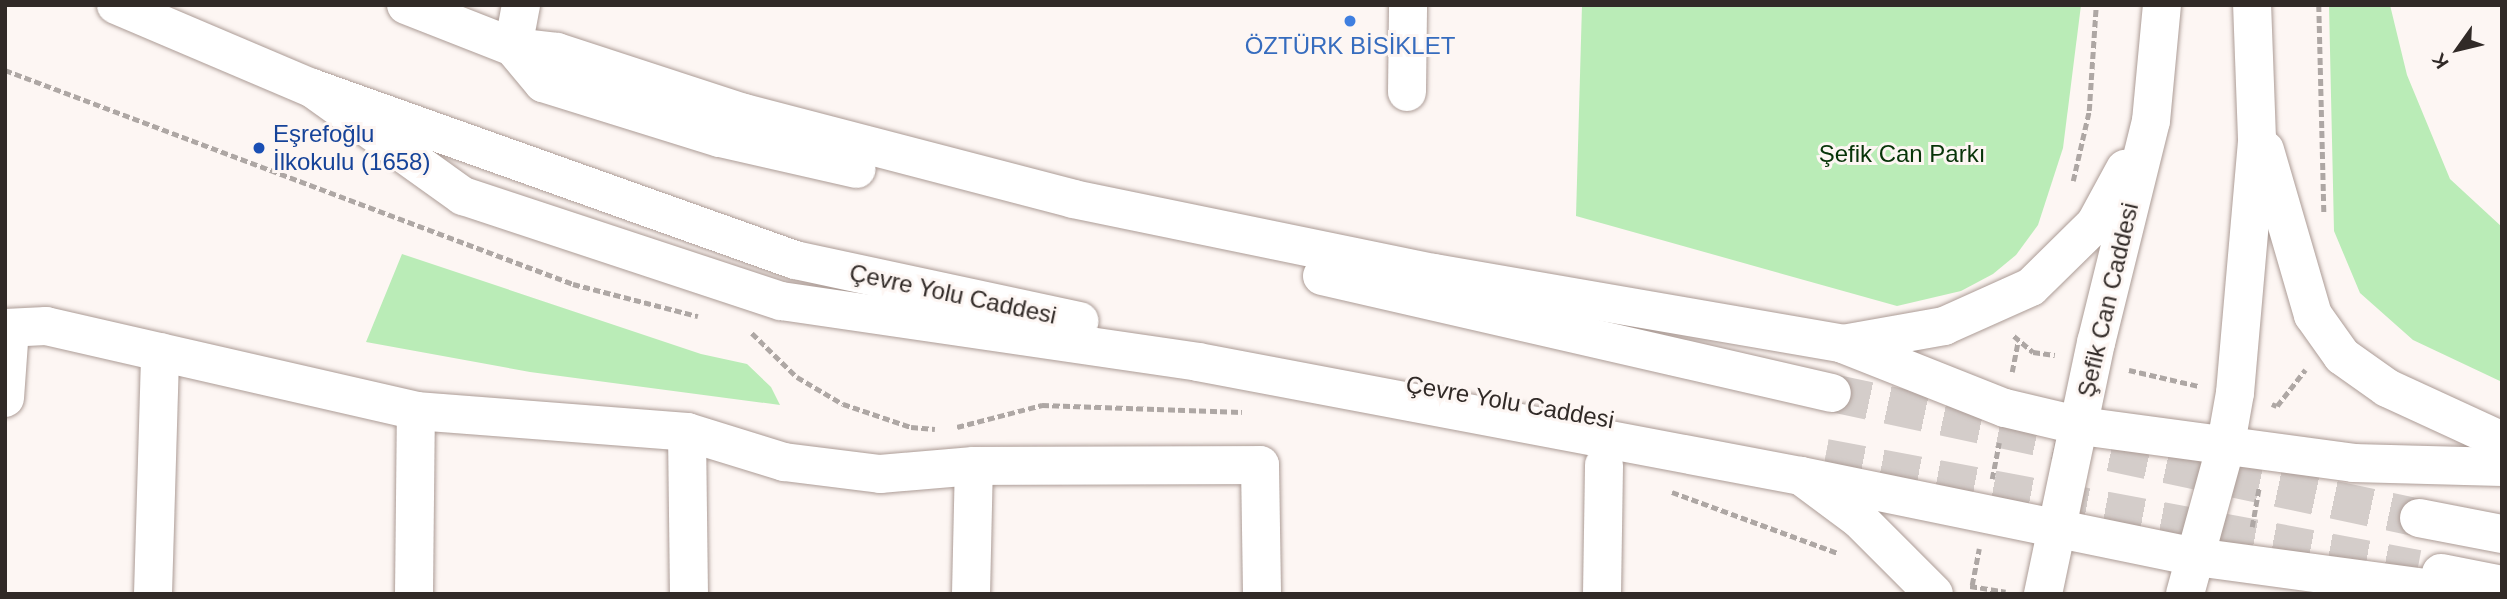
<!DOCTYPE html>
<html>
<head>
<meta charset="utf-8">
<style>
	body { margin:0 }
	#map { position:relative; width:2507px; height:599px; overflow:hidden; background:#fdf6f3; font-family:Helvetica,sans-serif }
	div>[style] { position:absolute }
	.green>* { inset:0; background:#baecb7 }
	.highway-tunnel>* { height:38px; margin-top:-19px; transform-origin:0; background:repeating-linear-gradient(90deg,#d4cdca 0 38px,transparent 0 57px) }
	.path>* { height:4.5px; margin-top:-2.25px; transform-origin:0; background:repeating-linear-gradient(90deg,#aea7a4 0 7px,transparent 0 10.5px) }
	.roads { filter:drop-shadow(0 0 2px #ac9c96) drop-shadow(0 0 2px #ac9c96) }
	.street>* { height:38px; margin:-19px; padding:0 19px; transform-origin:19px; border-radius:19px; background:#fff }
	.secondary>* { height:38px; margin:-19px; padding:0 19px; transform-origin:19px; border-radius:19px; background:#fff }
	.highway>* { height:38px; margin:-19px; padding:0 19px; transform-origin:19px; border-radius:19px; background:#fff }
	.dots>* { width:19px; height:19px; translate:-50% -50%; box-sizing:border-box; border:4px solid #fdf6f3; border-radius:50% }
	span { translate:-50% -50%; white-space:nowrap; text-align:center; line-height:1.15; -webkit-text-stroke:6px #fdf6f3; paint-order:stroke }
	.shop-label { font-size:24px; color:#366cbe }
	.transit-label { font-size:24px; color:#164399 }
	.left { translate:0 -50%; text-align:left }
	.park-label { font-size:24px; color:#073408 }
	.street-label { font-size:24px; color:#312a27 }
	.frame { position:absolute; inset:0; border:7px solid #312a27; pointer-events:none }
	.north { position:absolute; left:2423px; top:14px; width:70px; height:70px; -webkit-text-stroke:5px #fdf6f3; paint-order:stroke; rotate:236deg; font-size:19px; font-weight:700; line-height:28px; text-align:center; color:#312a27 }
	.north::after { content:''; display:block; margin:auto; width:24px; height:32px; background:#312a27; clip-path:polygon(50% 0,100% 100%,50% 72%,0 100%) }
</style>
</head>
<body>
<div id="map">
	<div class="green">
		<i style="clip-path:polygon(1582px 5px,2081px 5px,2063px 148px,2038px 225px,2016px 255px,1993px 274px,1961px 291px,1897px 306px,1576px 216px)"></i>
		<i style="clip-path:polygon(2329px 5px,2390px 5px,2407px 75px,2450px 179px,2502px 227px,2502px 382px,2413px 340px,2360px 293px,2334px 231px)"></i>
		<i style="clip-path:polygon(402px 254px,701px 354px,747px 364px,771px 387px,780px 405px,530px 372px,366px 342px)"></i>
	</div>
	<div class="highway-tunnel">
		<i style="left:1832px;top:393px;width:600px;rotate:12.02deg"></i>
		<i style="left:1825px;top:458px;width:603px;rotate:10.6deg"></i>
	</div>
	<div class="path">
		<i style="left:2319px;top:5px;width:208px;rotate:88.6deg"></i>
		<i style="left:5px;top:70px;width:607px;rotate:20.64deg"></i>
		<i style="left:573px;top:284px;width:129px;rotate:14.4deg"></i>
		<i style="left:2073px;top:181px;width:72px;rotate:-77.1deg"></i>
		<i style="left:2089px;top:111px;width:106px;rotate:-86.2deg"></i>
		<i style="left:752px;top:333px;width:63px;rotate:44.4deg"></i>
		<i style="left:797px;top:377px;width:53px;rotate:30.4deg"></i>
		<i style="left:843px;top:404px;width:72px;rotate:18.7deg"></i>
		<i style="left:911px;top:427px;width:24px;rotate:5deg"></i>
		<i style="left:2014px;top:336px;width:25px;rotate:40deg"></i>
		<i style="left:2033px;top:352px;width:22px;rotate:8deg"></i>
		<i style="left:2129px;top:370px;width:72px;rotate:12.9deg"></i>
		<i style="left:2012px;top:372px;width:31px;rotate:-79deg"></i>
		<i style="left:2272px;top:404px;width:5px;rotate:22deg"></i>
		<i style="left:2277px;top:406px;width:46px;rotate:-52.1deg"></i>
		<i style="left:957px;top:427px;width:88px;rotate:-14.5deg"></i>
		<i style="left:1042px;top:405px;width:200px;rotate:2deg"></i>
		<i style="left:1992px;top:479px;width:37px;rotate:-79deg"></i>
		<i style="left:1672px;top:492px;width:177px;rotate:20.2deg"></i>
		<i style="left:2252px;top:527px;width:40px;rotate:-80deg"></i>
		<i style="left:1972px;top:585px;width:37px;rotate:-79deg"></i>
		<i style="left:1970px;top:586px;width:36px;rotate:9deg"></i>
	</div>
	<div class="roads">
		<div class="street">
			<i style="left:513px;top:47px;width:43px;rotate:-79.2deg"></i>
			<i style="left:1407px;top:92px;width:87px;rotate:-89.3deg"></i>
			<i style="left:5px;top:328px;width:41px;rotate:-2.8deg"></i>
			<i style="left:46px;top:326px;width:380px;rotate:12.9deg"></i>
			<i style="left:416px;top:411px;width:272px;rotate:4.4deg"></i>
			<i style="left:687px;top:432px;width:102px;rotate:17.2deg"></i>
			<i style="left:784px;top:462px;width:97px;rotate:7.1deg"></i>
			<i style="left:880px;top:474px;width:94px;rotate:-4.9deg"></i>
			<i style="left:5px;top:398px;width:70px;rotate:-85.9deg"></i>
			<i style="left:687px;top:432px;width:162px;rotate:89.3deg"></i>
			<i style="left:153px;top:594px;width:242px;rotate:-88.3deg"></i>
			<i style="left:414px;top:594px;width:183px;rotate:-89.4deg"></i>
			<i style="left:971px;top:594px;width:128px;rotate:-88.7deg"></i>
			<i style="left:974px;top:466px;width:286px;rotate:-0.2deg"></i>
			<i style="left:1260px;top:465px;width:129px;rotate:89.1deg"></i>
			<i style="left:1602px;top:594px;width:129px;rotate:-89.1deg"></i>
		</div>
		<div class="secondary">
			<i style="left:2265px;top:150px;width:172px;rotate:73.8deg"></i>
			<i style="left:2313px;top:315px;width:50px;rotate:54.7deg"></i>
			<i style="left:2342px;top:356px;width:55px;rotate:35.4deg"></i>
			<i style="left:2387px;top:388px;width:127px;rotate:24.7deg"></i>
			<i style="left:1843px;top:344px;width:103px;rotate:-10.1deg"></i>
			<i style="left:1944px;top:326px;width:95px;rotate:-24.1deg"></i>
			<i style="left:2031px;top:287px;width:90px;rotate:-44.5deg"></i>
			<i style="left:2095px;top:224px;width:63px;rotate:-61.4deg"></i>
			<i style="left:1801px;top:476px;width:72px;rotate:36.6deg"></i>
			<i style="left:1859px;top:519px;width:106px;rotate:45deg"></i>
			<i style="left:2043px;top:594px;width:257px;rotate:-78.1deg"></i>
			<i style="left:2096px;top:343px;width:229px;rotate:-76.1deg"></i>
			<i style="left:2151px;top:121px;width:117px;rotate:-84.6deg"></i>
			<i style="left:2185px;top:594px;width:150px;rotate:-74.6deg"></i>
			<i style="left:2225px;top:449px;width:57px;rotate:-79.9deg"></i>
			<i style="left:2235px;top:393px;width:255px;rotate:-85deg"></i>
			<i style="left:2257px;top:139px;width:134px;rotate:-92.1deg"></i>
		</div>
		<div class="highway">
			<i style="left:116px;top:5px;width:213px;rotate:23deg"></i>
			<i style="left:312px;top:88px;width:513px;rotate:19.6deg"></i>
			<i style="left:795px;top:260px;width:291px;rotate:12.1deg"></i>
			<i style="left:406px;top:5px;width:115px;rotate:21.4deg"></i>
			<i style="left:513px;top:47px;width:47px;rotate:50.2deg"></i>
			<i style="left:543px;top:83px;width:185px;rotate:17.3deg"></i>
			<i style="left:720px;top:138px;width:140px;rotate:12.8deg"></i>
			<i style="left:513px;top:47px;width:44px;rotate:6.5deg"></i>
			<i style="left:557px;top:52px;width:197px;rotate:18.1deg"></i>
			<i style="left:744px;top:113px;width:340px;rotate:14.6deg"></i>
			<i style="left:1073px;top:199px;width:369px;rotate:11.6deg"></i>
			<i style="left:1434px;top:273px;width:415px;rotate:9.8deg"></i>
			<i style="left:1843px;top:344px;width:174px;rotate:21.6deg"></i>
			<i style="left:2005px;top:408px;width:78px;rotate:13.3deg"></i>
			<i style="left:2081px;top:426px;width:275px;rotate:7.7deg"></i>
			<i style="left:2353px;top:463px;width:149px;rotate:1.5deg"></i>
			<i style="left:312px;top:88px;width:186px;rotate:35.6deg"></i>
			<i style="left:463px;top:196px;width:335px;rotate:18.3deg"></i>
			<i style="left:781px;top:301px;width:421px;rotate:8.3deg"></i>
			<i style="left:1198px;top:362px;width:614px;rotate:10.71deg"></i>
			<i style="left:1801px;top:476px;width:403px;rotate:11.6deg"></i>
			<i style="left:2196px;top:557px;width:275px;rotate:7.7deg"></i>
			<i style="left:1322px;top:276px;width:523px;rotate:12.92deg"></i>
			<i style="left:2419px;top:518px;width:85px;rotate:10.9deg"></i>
			<i style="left:2441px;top:573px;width:62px;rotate:11.1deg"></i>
		</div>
	</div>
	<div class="dots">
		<i style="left:1350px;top:21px;background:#3f7fe0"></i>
		<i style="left:259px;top:148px;background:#1a4fb4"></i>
	</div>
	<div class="shop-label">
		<span style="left:1350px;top:46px">ÖZTÜRK BİSİKLET</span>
	</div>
	<div class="transit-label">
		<span class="left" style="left:273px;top:148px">Eşrefoğlu<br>İlkokulu (1658)</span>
	</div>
	<div class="park-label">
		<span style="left:1902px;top:154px">Şefik Can Parkı</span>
	</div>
	<div class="street-label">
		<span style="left:953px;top:294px;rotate:12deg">Çevre Yolu Caddesi</span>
		<span style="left:2108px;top:300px;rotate:-77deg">Şefik Can Caddesi</span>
		<span style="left:1510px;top:402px;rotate:10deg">Çevre Yolu Caddesi</span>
	</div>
	<div class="frame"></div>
	<div class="north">K</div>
</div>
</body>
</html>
